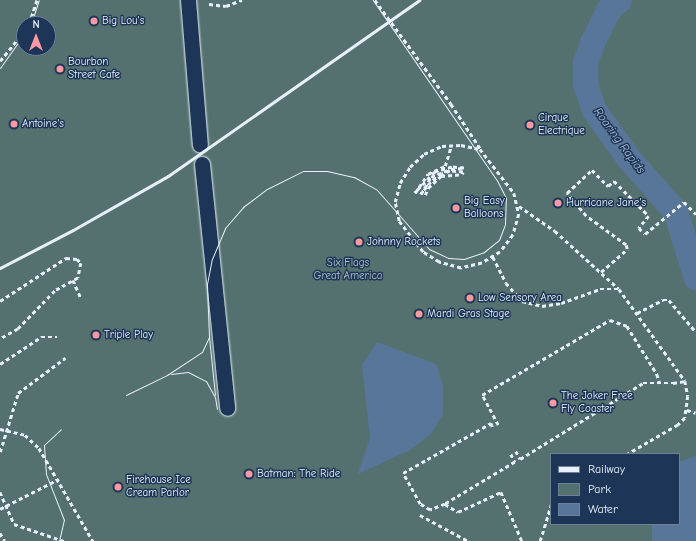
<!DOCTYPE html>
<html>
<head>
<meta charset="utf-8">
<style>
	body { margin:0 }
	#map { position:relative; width:696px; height:541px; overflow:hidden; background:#1d3557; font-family:"Comic Neue",sans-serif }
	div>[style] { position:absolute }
	.green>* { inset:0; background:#55716f }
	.water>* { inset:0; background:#587699 }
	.canal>* { height:25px; margin:-12.5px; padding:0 12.5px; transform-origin:12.5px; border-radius:12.5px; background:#587699 }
	.path>* { height:2.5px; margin-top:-1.25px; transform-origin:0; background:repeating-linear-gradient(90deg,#e8f1f8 0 4px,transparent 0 7px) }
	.roads { filter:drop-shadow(0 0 1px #e8f1f8) drop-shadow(0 0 1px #e8f1f8) }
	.lane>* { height:15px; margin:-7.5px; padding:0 7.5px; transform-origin:7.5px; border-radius:7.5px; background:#1d3557 }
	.tram>* { height:1px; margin:-0.5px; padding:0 0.5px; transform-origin:0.5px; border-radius:0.5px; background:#e8f1f8 }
	.rail>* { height:3px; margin:-1.5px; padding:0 1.5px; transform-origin:1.5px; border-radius:1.5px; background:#e8f1f8 }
	.dots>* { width:11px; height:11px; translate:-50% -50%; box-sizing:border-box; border:2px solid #1d3557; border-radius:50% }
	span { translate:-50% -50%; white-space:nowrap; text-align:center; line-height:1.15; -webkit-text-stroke:3px #1d3557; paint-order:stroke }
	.poi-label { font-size:11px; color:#e8f1f8 }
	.left { translate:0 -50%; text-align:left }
	.park-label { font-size:11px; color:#b5c4c8 }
	.water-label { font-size:12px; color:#aec0d2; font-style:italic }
	.legend { position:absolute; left:550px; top:453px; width:130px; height:72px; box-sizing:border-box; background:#1d3557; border:1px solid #6e8097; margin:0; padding:5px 7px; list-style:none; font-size:12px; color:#e8f1f8 }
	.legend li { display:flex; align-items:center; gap:8px; height:20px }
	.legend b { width:20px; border:1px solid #6e8097 }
	.north { position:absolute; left:16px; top:16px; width:40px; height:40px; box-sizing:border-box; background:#1d3557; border:1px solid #6e8097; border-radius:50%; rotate:0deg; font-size:11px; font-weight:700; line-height:16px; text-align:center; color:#e8f1f8 }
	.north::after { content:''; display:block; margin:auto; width:14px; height:18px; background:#ff9aa2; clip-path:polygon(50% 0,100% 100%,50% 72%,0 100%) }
</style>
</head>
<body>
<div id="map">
	<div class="green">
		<i style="clip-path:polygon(evenodd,0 0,696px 0,696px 541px,0 541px,0 0,24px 24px,48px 24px,48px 48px,24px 48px,24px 24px,0 0,551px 454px,679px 454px,679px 524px,551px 524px,551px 454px)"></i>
	</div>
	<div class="water">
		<i style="clip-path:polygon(377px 342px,436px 364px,443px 385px,443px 414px,431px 434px,410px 450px,358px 474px,370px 438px,362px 365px)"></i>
		<i style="clip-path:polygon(696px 456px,696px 541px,652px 541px,652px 524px,679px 524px,679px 462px)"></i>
	</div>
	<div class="canal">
		<i style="left:619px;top:0;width:13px;rotate:141deg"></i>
		<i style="left:609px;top:8px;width:39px;rotate:116deg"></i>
		<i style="left:592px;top:43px;width:20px;rotate:110deg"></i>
		<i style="left:585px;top:62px;width:22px;rotate:90deg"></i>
		<i style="left:585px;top:84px;width:28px;rotate:71deg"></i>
		<i style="left:594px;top:110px;width:60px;rotate:54.5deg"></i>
		<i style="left:629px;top:159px;width:69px;rotate:48.5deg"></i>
		<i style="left:675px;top:211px;width:70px;rotate:72.6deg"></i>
	</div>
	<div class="path">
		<i style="left:375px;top:0;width:129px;rotate:53.8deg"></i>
		<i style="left:451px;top:104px;width:53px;rotate:56.6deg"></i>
		<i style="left:209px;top:4px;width:17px;rotate:7deg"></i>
		<i style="left:226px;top:6px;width:17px;rotate:-21deg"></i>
		<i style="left:29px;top:24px;width:25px;rotate:-72deg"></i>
		<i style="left:0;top:61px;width:38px;rotate:-51deg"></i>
		<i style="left:461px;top:145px;width:19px;rotate:12deg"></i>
		<i style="left:480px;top:149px;width:56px;rotate:52.3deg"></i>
		<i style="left:514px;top:193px;width:22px;rotate:77deg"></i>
		<i style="left:519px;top:214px;width:22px;rotate:106deg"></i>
		<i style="left:513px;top:235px;width:21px;rotate:127deg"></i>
		<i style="left:500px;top:252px;width:21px;rotate:149deg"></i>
		<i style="left:482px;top:263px;width:22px;rotate:167deg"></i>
		<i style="left:461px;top:268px;width:23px;rotate:-165deg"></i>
		<i style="left:439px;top:262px;width:19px;rotate:-148deg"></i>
		<i style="left:423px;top:252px;width:39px;rotate:-128deg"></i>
		<i style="left:399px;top:221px;width:19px;rotate:-102deg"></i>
		<i style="left:395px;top:202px;width:20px;rotate:-75deg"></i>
		<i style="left:400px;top:183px;width:19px;rotate:-58deg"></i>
		<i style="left:410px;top:167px;width:19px;rotate:-43deg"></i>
		<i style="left:424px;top:154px;width:20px;rotate:-24deg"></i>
		<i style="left:442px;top:146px;width:19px;rotate:-3deg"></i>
		<i style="left:425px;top:195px;width:8px;rotate:-67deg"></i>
		<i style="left:428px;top:188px;width:18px;rotate:-43deg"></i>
		<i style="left:441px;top:176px;width:21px;rotate:-5deg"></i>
		<i style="left:462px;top:174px;width:2px;rotate:-63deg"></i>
		<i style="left:463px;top:172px;width:13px;rotate:-176deg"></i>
		<i style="left:450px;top:171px;width:9px;rotate:159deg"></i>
		<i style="left:442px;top:174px;width:14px;rotate:144deg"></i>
		<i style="left:431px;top:182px;width:16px;rotate:130deg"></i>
		<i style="left:421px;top:194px;width:20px;rotate:-60deg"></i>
		<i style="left:431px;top:177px;width:22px;rotate:-22deg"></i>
		<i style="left:451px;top:169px;width:13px;rotate:-4deg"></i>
		<i style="left:464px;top:168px;width:12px;rotate:-175deg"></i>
		<i style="left:452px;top:167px;width:18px;rotate:164deg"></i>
		<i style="left:435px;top:172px;width:29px;rotate:134deg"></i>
		<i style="left:415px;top:193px;width:23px;rotate:-56deg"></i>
		<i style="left:428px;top:174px;width:19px;rotate:-25deg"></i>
		<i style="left:445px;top:166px;width:21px;rotate:-73deg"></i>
		<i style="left:519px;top:206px;width:44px;rotate:34.8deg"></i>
		<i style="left:555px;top:231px;width:86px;rotate:42.2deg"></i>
		<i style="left:619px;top:289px;width:113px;rotate:54.3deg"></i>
		<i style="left:685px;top:381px;width:15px;rotate:79deg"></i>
		<i style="left:688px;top:396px;width:22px;rotate:98deg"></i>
		<i style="left:685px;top:418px;width:10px;rotate:135deg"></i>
		<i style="left:678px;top:425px;width:58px;rotate:149.9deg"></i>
		<i style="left:493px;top:257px;width:29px;rotate:63deg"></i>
		<i style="left:506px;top:283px;width:24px;rotate:48deg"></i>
		<i style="left:522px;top:301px;width:21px;rotate:14deg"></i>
		<i style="left:542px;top:306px;width:19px;rotate:-9deg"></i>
		<i style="left:561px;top:303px;width:41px;rotate:-19.7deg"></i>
		<i style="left:600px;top:289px;width:18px"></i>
		<i style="left:601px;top:272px;width:35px;rotate:-41deg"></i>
		<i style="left:627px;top:249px;width:4px;rotate:-104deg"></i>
		<i style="left:626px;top:245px;width:49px;rotate:-144.1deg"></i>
		<i style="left:586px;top:216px;width:30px;rotate:-130deg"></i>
		<i style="left:567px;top:193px;width:34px;rotate:-43deg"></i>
		<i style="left:592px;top:170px;width:23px;rotate:45deg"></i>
		<i style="left:608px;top:186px;width:8px;rotate:-40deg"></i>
		<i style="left:614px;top:181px;width:49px;rotate:45deg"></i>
		<i style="left:649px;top:216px;width:16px;rotate:130deg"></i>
		<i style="left:639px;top:228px;width:8px;rotate:45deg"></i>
		<i style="left:645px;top:234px;width:50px;rotate:-39.4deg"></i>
		<i style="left:684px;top:202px;width:17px;rotate:45deg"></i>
		<i style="left:73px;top:280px;width:20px;rotate:66deg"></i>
		<i style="left:0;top:301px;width:79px;rotate:-33.1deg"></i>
		<i style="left:66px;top:258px;width:11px;rotate:5deg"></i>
		<i style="left:77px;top:259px;width:6px;rotate:45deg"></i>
		<i style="left:81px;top:263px;width:15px;rotate:101deg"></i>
		<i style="left:78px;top:278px;width:26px;rotate:151deg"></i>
		<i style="left:55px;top:291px;width:53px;rotate:134.2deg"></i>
		<i style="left:18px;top:329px;width:21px;rotate:151deg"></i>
		<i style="left:637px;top:313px;width:29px;rotate:-27deg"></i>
		<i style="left:663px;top:300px;width:6px"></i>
		<i style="left:669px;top:300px;width:42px;rotate:49.8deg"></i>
		<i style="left:0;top:364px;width:49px;rotate:-33.4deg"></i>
		<i style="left:41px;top:337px;width:16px"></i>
		<i style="left:687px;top:410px;width:9px;rotate:18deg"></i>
		<i style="left:498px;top:425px;width:34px;rotate:-118deg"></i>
		<i style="left:482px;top:395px;width:148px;rotate:-30.4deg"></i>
		<i style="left:610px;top:320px;width:18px;rotate:19deg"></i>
		<i style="left:627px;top:326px;width:57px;rotate:58deg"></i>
		<i style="left:657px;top:374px;width:10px;rotate:73deg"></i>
		<i style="left:0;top:429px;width:26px;rotate:13deg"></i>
		<i style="left:25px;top:435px;width:19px;rotate:43deg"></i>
		<i style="left:39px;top:448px;width:108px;rotate:59.9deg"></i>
		<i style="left:516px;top:451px;width:9px;rotate:63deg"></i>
		<i style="left:520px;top:459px;width:145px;rotate:-31.7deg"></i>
		<i style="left:643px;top:383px;width:30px"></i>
		<i style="left:673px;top:383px;width:12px;rotate:-9deg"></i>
		<i style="left:0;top:452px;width:62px;rotate:-73deg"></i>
		<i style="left:18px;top:393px;width:59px;rotate:-36.7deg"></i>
		<i style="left:511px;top:454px;width:9px;rotate:63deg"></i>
		<i style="left:515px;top:462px;width:82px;rotate:149deg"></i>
		<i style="left:445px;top:504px;width:15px;rotate:32deg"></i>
		<i style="left:458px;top:512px;width:47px;rotate:-24.9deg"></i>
		<i style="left:501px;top:492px;width:53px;rotate:66.8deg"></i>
		<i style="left:0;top:492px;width:35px;rotate:66deg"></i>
		<i style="left:14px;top:524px;width:53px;rotate:18.8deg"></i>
		<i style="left:445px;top:504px;width:16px;rotate:158deg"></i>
		<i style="left:430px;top:510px;width:12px;rotate:-149deg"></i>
		<i style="left:420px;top:504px;width:35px;rotate:-119deg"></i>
		<i style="left:403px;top:473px;width:101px;rotate:-29.6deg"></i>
		<i style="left:491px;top:423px;width:5px;rotate:68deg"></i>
		<i style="left:0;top:509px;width:66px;rotate:-27deg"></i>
		<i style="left:420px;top:515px;width:55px;rotate:28.4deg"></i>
		<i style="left:0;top:533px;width:9px;rotate:58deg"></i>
		<i style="left:540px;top:541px;width:39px;rotate:-73deg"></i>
	</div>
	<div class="roads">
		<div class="lane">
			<i style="left:188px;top:0;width:145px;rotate:85.3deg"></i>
			<i style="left:202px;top:164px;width:245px;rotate:84.1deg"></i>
		</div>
	</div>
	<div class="tram">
		<i style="left:31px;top:24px;width:25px;rotate:-72deg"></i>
		<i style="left:0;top:68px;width:42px;rotate:-54.8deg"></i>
		<i style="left:209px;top:337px;width:58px;rotate:84.1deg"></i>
		<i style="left:171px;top:374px;width:17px;rotate:-7deg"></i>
		<i style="left:188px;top:372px;width:20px;rotate:27deg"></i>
		<i style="left:206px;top:381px;width:18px;rotate:61deg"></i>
		<i style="left:215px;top:397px;width:12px;rotate:81deg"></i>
		<i style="left:126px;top:395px;width:46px;rotate:-26deg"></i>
		<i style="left:167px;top:375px;width:42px;rotate:-33.3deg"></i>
		<i style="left:202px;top:352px;width:17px;rotate:-65deg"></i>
		<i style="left:209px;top:337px;width:53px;rotate:-92.2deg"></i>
		<i style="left:207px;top:284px;width:25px;rotate:-79deg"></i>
		<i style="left:212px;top:259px;width:34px;rotate:-67deg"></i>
		<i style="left:225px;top:228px;width:28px;rotate:-49deg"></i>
		<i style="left:243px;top:207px;width:30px;rotate:-37deg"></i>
		<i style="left:267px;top:189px;width:40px;rotate:-26.6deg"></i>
		<i style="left:303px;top:171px;width:24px"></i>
		<i style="left:327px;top:171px;width:28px;rotate:13deg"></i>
		<i style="left:354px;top:177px;width:26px;rotate:29deg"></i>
		<i style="left:377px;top:190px;width:79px;rotate:48.6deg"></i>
		<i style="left:429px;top:249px;width:21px;rotate:25deg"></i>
		<i style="left:448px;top:258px;width:16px;rotate:4deg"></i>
		<i style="left:464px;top:259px;width:21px;rotate:-19deg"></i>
		<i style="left:484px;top:252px;width:19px;rotate:-39deg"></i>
		<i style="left:499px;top:240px;width:17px;rotate:-69deg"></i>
		<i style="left:505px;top:224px;width:26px;rotate:-88deg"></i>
		<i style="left:506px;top:198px;width:18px;rotate:-117deg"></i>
		<i style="left:498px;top:182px;width:221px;rotate:-124.5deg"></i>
		<i style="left:59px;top:541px;width:22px;rotate:-77deg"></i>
		<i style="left:64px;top:520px;width:49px;rotate:-111.4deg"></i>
		<i style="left:46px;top:474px;width:29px;rotate:-94deg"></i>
		<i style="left:44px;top:445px;width:23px;rotate:-43deg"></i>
	</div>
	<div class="rail">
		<i style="left:0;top:268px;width:82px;rotate:-27.5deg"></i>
		<i style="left:73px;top:230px;width:109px;rotate:-29.6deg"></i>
		<i style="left:168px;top:176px;width:307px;rotate:-35deg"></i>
	</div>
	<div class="dots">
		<i style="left:94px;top:21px;background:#ff9aa2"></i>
		<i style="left:60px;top:69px;background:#ff9aa2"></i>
		<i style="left:14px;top:124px;background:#ff9aa2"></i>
		<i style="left:530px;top:125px;background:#ff9aa2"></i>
		<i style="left:558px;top:203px;background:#ff9aa2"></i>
		<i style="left:456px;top:208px;background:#ff9aa2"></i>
		<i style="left:359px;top:242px;background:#ff9aa2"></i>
		<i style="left:470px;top:298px;background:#ff9aa2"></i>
		<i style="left:419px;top:314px;background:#ff9aa2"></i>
		<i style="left:96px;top:335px;background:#ff9aa2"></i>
		<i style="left:553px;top:403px;background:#ff9aa2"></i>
		<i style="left:249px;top:474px;background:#ff9aa2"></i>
		<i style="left:118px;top:487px;background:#ff9aa2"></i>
	</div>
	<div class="poi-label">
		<span class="left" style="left:102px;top:21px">Big Lou's</span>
		<span class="left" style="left:68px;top:69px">Bourbon<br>Street Cafe</span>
		<span class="left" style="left:538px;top:125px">Cirque<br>Electrique</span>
		<span class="left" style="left:22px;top:124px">Antoine's</span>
		<span class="left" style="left:464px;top:208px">Big Easy<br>Balloons</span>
		<span class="left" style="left:566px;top:203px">Hurricane Jane's</span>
		<span class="left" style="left:367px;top:242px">Johnny Rockets</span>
		<span class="left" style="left:478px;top:298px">Low Sensory Area</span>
		<span class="left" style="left:427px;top:314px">Mardi Gras Stage</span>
		<span class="left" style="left:104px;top:335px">Triple Play</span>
		<span class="left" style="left:561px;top:403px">The Joker Free<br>Fly Coaster</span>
		<span class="left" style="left:257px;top:474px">Batman: The Ride</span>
		<span class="left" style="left:126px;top:487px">Firehouse Ice<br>Cream Parlor</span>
	</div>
	<div class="park-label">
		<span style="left:348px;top:270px">Six Flags<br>Great America</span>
	</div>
	<div class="water-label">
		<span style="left:619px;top:141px;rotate:54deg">Roaring Rapids</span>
	</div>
	<ul class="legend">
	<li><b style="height:5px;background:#e8f1f8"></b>Railway</li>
	<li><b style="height:11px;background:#55716f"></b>Park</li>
	<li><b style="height:11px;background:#587699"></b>Water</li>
	</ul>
	<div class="north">N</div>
</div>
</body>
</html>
